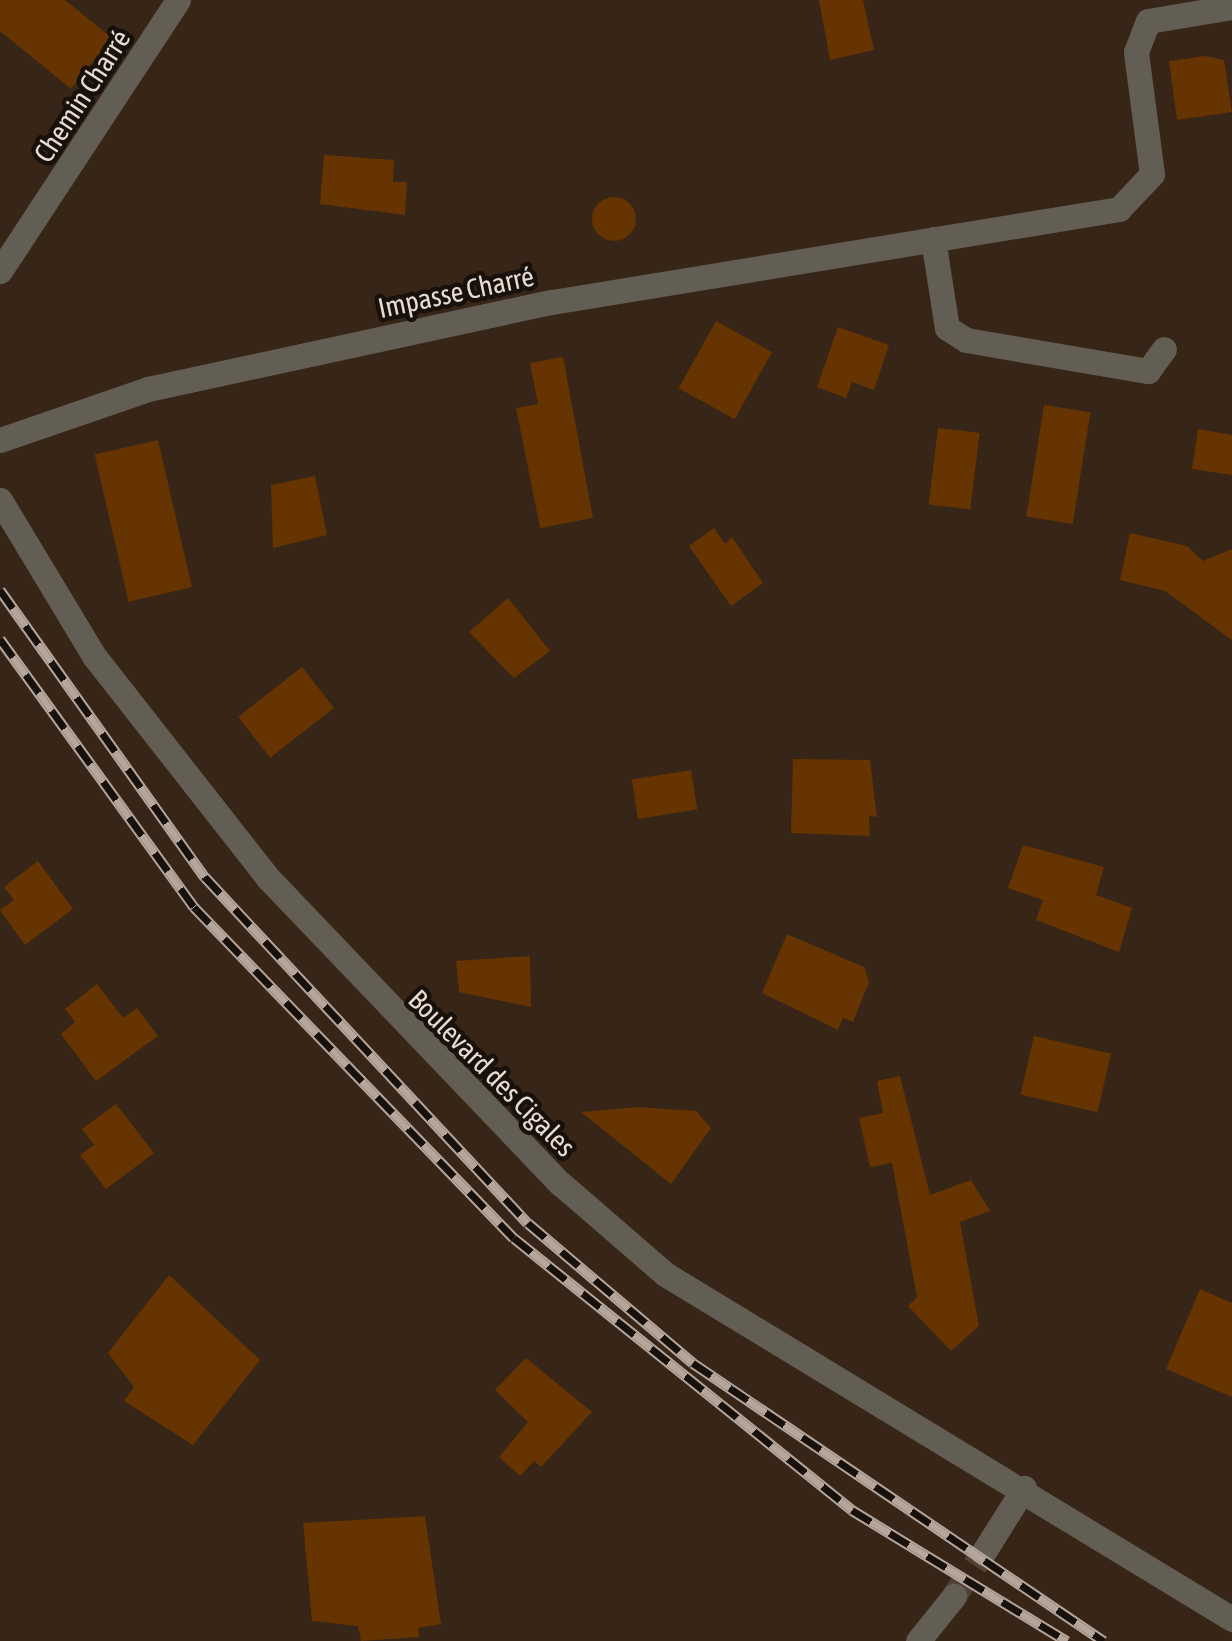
<!DOCTYPE html>
<html>
<head>
<meta charset="utf-8">
<style>
	body { margin:0 }
	#map { position:relative; width:1232px; height:1641px; overflow:hidden; background:#372517; font-family:"Asap Condensed",sans-serif }
	div>[style] { position:absolute }
	.building>* { inset:0; background:#653400; transform-origin:0 0 }
	.round { border-radius:50% }
	.minor-tunnel>* { height:25px; margin-top:-12.5px; transform-origin:0; background:repeating-linear-gradient(90deg,#524033 0 25px,transparent 0 37px) }
	.minor>* { height:25px; margin:-12.5px; padding:0 12.5px; transform-origin:12.5px; border-radius:12.5px; background:#635e54 }
	.rail>* { height:11px; margin-top:-5.5px; transform-origin:0; background:repeating-linear-gradient(90deg,#18100a 0 22px,#b5a69c 0 44px); box-sizing:border-box; border-block:2px solid #b5a69c }
	span { translate:-50% -50%; white-space:nowrap; text-align:center; line-height:1.15; -webkit-text-stroke:9px #18100a; paint-order:stroke }
	.street-label { font-size:28px; color:#e8dbd2 }
</style>
</head>
<body>
<div id="map">
	<div class="building">
		<i style="clip-path:polygon(0 0,65px 0,112px 38px,71px 89px,0 31px)"></i>
		<i style="clip-path:polygon(819px 0,863px 0,874px 50px,830px 60px)"></i>
		<i style="clip-path:polygon(1206px 56px,1224px 60px,1232px 112px,1177px 120px,1169px 61px)"></i>
		<i style="clip-path:polygon(324px 155px,394px 160px,393px 182px,407px 182px,405px 215px,320px 204px)"></i>
		<i class="round" style="left:592px;top:197px;width:44px;height:44px"></i>
		<i style="left:716px;top:321px;width:64px;height:77px;rotate:29deg"></i>
		<i style="clip-path:polygon(838px 327px,889px 345px,874px 390px,852px 382px,846px 398px,817px 387px)"></i>
		<i style="clip-path:polygon(563px 357px,593px 518px,540px 528px,516px 408px,538px 404px,530px 363px)"></i>
		<i style="left:1044px;top:405px;width:47px;height:113px;rotate:9deg"></i>
		<i style="left:938px;top:428px;width:42px;height:77px;rotate:7deg"></i>
		<i style="clip-path:polygon(1198px 429px,1232px 435px,1232px 475px,1192px 469px)"></i>
		<i style="left:158px;top:440px;width:151px;height:65px;rotate:77deg"></i>
		<i style="clip-path:polygon(315px 476px,327px 535px,273px 548px,271px 485px)"></i>
		<i style="clip-path:polygon(714px 528px,725px 544px,732px 537px,763px 583px,731px 606px,689px 546px)"></i>
		<i style="clip-path:polygon(1130px 533px,1187px 546px,1203px 561px,1232px 549px,1232px 640px,1165px 591px,1120px 580px)"></i>
		<i style="clip-path:polygon(508px 598px,550px 651px,514px 678px,469px 632px)"></i>
		<i style="left:302px;top:667px;width:52px;height:81px;rotate:52deg"></i>
		<i style="clip-path:polygon(793px 759px,870px 760px,877px 817px,869px 816px,870px 836px,791px 833px)"></i>
		<i style="left:691px;top:770px;width:40px;height:60px;rotate:81deg"></i>
		<i style="clip-path:polygon(1023px 845px,1104px 867px,1096px 895px,1132px 908px,1119px 952px,1036px 920px,1043px 900px,1008px 888px)"></i>
		<i style="clip-path:polygon(38px 861px,73px 909px,25px 945px,0 910px,14px 900px,4px 887px)"></i>
		<i style="clip-path:polygon(787px 934px,864px 967px,869px 982px,853px 1022px,843px 1018px,838px 1030px,762px 993px)"></i>
		<i style="clip-path:polygon(530px 956px,531px 1007px,459px 992px,456px 961px)"></i>
		<i style="clip-path:polygon(97px 984px,123px 1018px,137px 1008px,158px 1036px,96px 1081px,61px 1034px,75px 1022px,65px 1009px)"></i>
		<i style="left:1034px;top:1036px;width:79px;height:60px;rotate:13deg"></i>
		<i style="clip-path:polygon(900px 1076px,930px 1195px,971px 1180px,990px 1211px,960px 1222px,979px 1326px,951px 1351px,908px 1306px,917px 1297px,892px 1163px,870px 1167px,859px 1118px,883px 1113px,877px 1081px)"></i>
		<i style="clip-path:polygon(116px 1104px,154px 1153px,106px 1189px,80px 1155px,94px 1145px,82px 1129px)"></i>
		<i style="clip-path:polygon(638px 1107px,696px 1111px,711px 1128px,671px 1184px,581px 1112px)"></i>
		<i style="clip-path:polygon(169px 1275px,260px 1360px,193px 1445px,124px 1401px,134px 1387px,108px 1353px)"></i>
		<i style="clip-path:polygon(1200px 1289px,1232px 1303px,1232px 1397px,1166px 1369px)"></i>
		<i style="clip-path:polygon(526px 1358px,592px 1412px,541px 1467px,534px 1461px,520px 1476px,499px 1457px,528px 1422px,495px 1390px)"></i>
		<i style="clip-path:polygon(425px 1516px,441px 1624px,418px 1628px,419px 1637px,361px 1641px,358px 1626px,312px 1621px,303px 1523px)"></i>
	</div>
	<div class="minor-tunnel">
		<i style="left:954px;top:1596px;width:52px;rotate:-56deg"></i>
	</div>
	<div class="minor">
		<i style="left:933px;top:239px;width:90px;rotate:81.1deg"></i>
		<i style="left:947px;top:328px;width:22px;rotate:32deg"></i>
		<i style="left:966px;top:340px;width:185px;rotate:9.7deg"></i>
		<i style="left:1148px;top:371px;width:27px;rotate:-54deg"></i>
		<i style="left:0;top:271px;width:324px;rotate:-56.7deg"></i>
		<i style="left:0;top:440px;width:157px;rotate:-19deg"></i>
		<i style="left:148px;top:389px;width:413px;rotate:-12.2deg"></i>
		<i style="left:552px;top:302px;width:575px;rotate:-9.31deg"></i>
		<i style="left:1119px;top:209px;width:48px;rotate:-46.7deg"></i>
		<i style="left:1152px;top:174px;width:123px;rotate:-97.5deg"></i>
		<i style="left:1136px;top:52px;width:33px;rotate:-69deg"></i>
		<i style="left:1148px;top:21px;width:85px;rotate:-9.5deg"></i>
		<i style="left:0;top:500px;width:182px;rotate:58.9deg"></i>
		<i style="left:94px;top:656px;width:283px;rotate:51.9deg"></i>
		<i style="left:269px;top:879px;width:421px;rotate:46.3deg"></i>
		<i style="left:560px;top:1183px;width:139px;rotate:40.9deg"></i>
		<i style="left:665px;top:1274px;width:664px;rotate:31.32deg"></i>
		<i style="left:983px;top:1553px;width:77px;rotate:-57.8deg"></i>
		<i style="left:918px;top:1641px;width:58px;rotate:-51.3deg"></i>
	</div>
	<div class="rail">
		<i style="left:0;top:590px;width:353px;rotate:54.5deg"></i>
		<i style="left:205px;top:877px;width:473px;rotate:47deg"></i>
		<i style="left:528px;top:1223px;width:216px;rotate:40.3deg"></i>
		<i style="left:693px;top:1363px;width:496px;rotate:34.1deg"></i>
		<i style="left:0;top:639px;width:331px;rotate:54.1deg"></i>
		<i style="left:194px;top:907px;width:460px;rotate:46deg"></i>
		<i style="left:514px;top:1238px;width:434px;rotate:38.8deg"></i>
		<i style="left:852px;top:1510px;width:252px;rotate:31.4deg"></i>
	</div>
	<div class="street-label">
		<span style="left:82px;top:96px;rotate:-57deg">Chemin Charré</span>
		<span style="left:456px;top:292px;rotate:-12deg">Impasse Charré</span>
		<span style="left:492px;top:1073px;rotate:45deg">Boulevard des Cigales</span>
	</div>
</div>
</body>
</html>
